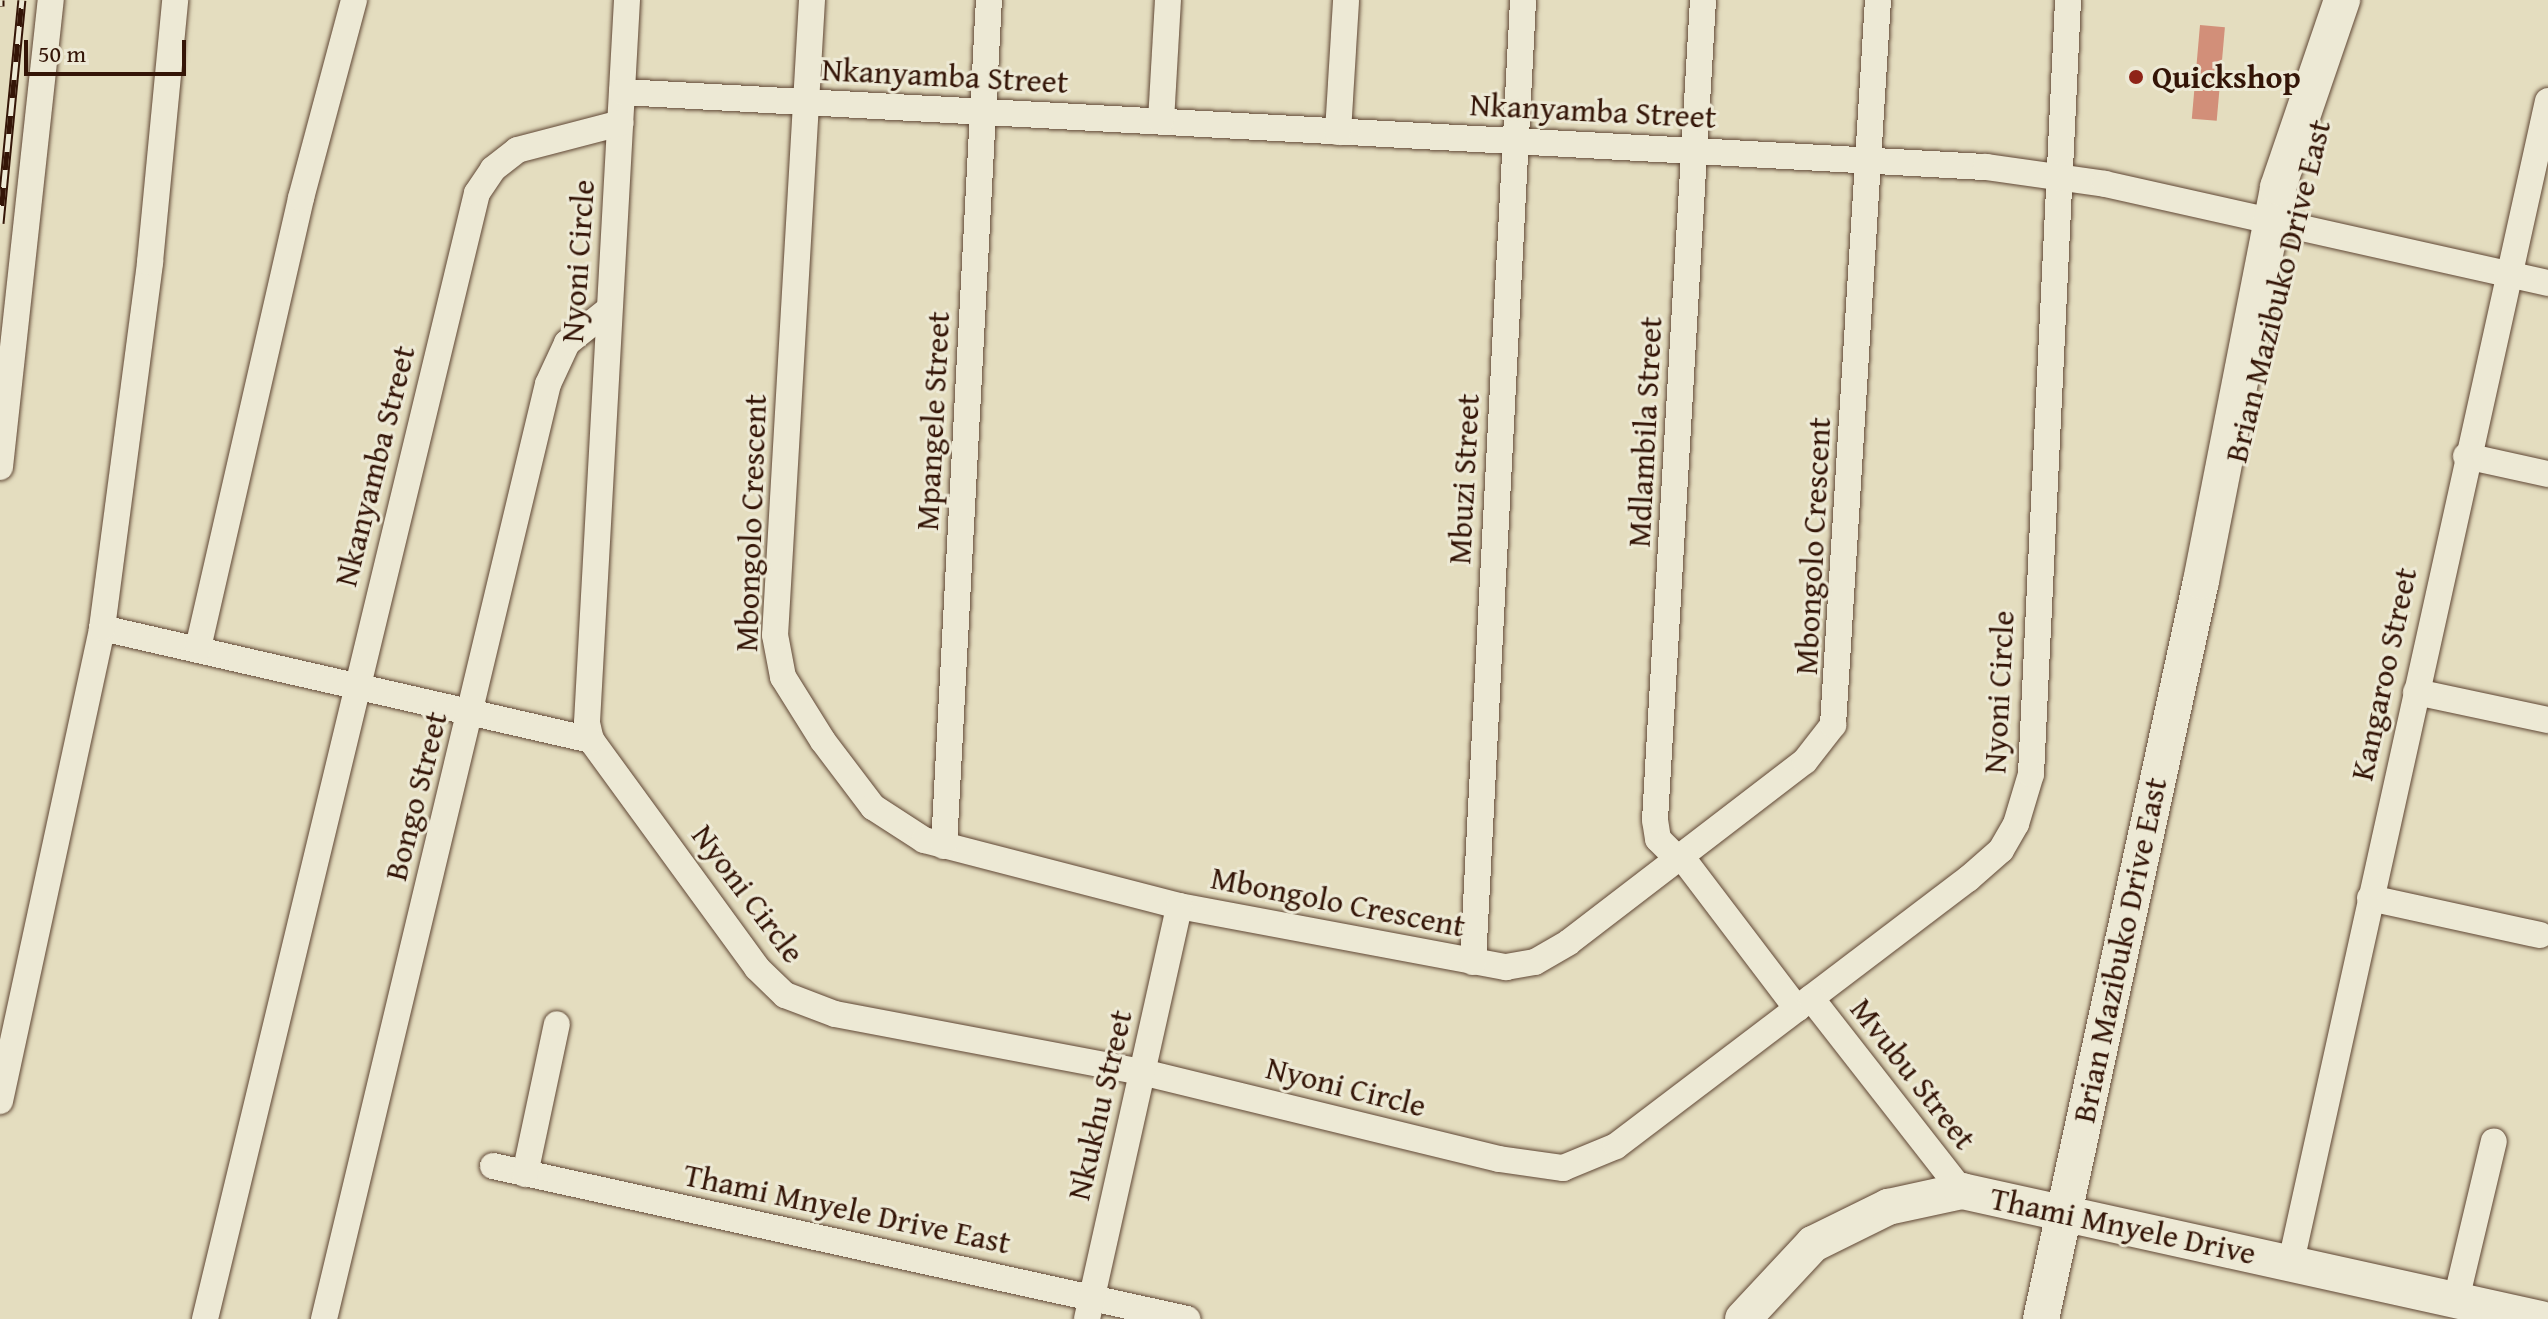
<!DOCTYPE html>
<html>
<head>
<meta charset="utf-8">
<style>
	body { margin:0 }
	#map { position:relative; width:2548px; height:1319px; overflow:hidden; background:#e4ddbf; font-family:"Gentium Book Plus",serif }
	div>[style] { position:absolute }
	.building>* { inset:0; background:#d28f79; transform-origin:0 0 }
	.roads { filter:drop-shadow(0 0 2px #604735) drop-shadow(0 0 2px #604735) }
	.street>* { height:26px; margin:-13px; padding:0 13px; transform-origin:13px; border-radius:13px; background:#ede9d5 }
	.secondary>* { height:36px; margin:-18px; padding:0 18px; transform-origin:18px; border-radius:18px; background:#ede9d5 }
	.rail>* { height:9px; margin-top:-4.5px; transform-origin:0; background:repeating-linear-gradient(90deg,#ede9d5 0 18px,#341507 0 36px); box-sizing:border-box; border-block:2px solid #341507 }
	.dots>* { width:22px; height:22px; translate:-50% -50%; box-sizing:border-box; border:4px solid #ede9d5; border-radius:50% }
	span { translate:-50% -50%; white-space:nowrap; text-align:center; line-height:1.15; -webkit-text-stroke:6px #ede9d5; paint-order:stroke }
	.street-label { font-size:32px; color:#341507 }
	.poi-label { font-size:32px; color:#341507; font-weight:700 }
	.left { translate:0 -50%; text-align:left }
	.scale { position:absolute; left:24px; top:40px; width:162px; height:36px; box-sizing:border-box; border:4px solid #341507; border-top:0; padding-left:10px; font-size:24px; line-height:28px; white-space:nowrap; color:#341507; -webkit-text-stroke:6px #ede9d5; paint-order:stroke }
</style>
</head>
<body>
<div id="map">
	<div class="building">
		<i style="left:2200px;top:25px;width:25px;height:94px;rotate:5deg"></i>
	</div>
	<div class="roads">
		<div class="street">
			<i style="left:627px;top:0;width:724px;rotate:93.17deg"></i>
			<i style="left:587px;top:723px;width:17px;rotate:77deg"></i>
			<i style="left:591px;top:740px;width:282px;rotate:53.9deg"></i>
			<i style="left:757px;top:968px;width:39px;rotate:44deg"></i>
			<i style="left:785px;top:995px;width:53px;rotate:20.8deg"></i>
			<i style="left:835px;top:1014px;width:312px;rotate:10.7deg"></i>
			<i style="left:1142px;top:1072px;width:367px;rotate:13.7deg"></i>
			<i style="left:1499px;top:1159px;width:65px;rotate:8deg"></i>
			<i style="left:1563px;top:1168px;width:57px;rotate:-22.5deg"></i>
			<i style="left:1616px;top:1146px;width:442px;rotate:-37.2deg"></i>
			<i style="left:1968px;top:879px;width:44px;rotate:-41.3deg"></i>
			<i style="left:2001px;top:850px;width:30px;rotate:-60deg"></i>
			<i style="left:2016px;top:824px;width:52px;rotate:-73.3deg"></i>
			<i style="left:2031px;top:774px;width:775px;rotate:-87.26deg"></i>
			<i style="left:812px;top:0;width:636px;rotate:93.33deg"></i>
			<i style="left:775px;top:635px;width:43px;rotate:79.2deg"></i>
			<i style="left:783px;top:677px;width:75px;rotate:58deg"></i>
			<i style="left:823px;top:741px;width:83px;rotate:52.9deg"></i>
			<i style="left:873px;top:807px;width:61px;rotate:32.9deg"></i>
			<i style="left:924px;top:840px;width:263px;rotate:14.5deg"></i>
			<i style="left:1179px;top:906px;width:333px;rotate:10.6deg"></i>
			<i style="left:1506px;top:967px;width:29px;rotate:-10deg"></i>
			<i style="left:1535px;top:962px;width:39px;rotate:-30deg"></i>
			<i style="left:1569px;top:942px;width:297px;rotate:-37.5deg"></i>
			<i style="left:1805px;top:761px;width:46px;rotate:-52.1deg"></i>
			<i style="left:1833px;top:725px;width:726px;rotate:-86.45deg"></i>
			<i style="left:622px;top:92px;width:1366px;rotate:3.15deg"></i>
			<i style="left:1986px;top:167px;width:120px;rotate:8.1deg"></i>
			<i style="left:2105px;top:184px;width:454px;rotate:12.6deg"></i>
			<i style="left:1161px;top:121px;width:121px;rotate:-86.7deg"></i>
			<i style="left:1338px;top:132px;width:132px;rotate:-86.5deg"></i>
			<i style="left:2466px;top:456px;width:84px;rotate:12.4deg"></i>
			<i style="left:0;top:467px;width:470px;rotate:-83.8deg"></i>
			<i style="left:102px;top:628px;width:502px;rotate:12.9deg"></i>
			<i style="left:198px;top:648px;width:462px;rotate:-77.1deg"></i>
			<i style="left:301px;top:198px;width:205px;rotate:-75deg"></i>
			<i style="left:2416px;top:692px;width:135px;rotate:12deg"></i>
			<i style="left:944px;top:846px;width:847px;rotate:-86.96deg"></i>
			<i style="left:1681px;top:856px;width:192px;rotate:52.8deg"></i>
			<i style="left:1678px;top:859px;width:28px;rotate:-135deg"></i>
			<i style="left:1658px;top:839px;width:19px;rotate:-99deg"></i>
			<i style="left:1655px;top:820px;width:821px;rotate:-86.65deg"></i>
			<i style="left:2370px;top:898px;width:174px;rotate:12.3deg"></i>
			<i style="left:1473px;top:962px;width:963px;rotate:-87.02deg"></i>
			<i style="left:1811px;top:998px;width:245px;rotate:52deg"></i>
			<i style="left:0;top:1101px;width:484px;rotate:-77.8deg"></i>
			<i style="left:102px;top:628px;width:369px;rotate:-82.5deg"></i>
			<i style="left:150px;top:262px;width:263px;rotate:-84.5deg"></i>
			<i style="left:493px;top:1166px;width:711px;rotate:12.43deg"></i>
			<i style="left:525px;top:1174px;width:153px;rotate:-78deg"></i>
			<i style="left:2291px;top:1262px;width:1189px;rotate:-77.52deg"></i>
			<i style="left:2456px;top:1300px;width:163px;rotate:-76.6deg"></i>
			<i style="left:205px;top:1319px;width:1158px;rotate:-76.42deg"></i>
			<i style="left:477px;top:193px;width:29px;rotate:-56deg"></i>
			<i style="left:493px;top:169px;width:31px;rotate:-38deg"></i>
			<i style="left:517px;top:150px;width:107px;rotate:-14.6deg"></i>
			<i style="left:324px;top:1319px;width:961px;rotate:-76.53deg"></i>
			<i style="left:548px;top:384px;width:45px;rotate:-65.1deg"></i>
			<i style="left:567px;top:343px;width:53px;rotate:-38.8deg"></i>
			<i style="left:1087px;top:1319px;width:423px;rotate:-77.4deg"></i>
		</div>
		<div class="secondary">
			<i style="left:1743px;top:1319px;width:103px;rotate:-47deg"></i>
			<i style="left:1813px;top:1244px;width:84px;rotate:-26.3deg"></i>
			<i style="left:1888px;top:1207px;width:76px;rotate:-12.2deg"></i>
			<i style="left:1962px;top:1191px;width:593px;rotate:12.47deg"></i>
			<i style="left:2041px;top:1319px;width:755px;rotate:-77.77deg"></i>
			<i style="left:2201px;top:581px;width:401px;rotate:-78.9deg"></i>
			<i style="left:2278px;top:187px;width:198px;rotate:-71.1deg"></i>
		</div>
	</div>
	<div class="rail">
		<i style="left:0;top:6px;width:6px;rotate:-90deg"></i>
		<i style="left:0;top:223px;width:224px;rotate:-84.4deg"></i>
	</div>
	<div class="dots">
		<i style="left:2136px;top:77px;background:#8f2418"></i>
	</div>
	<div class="street-label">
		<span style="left:945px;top:76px;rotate:3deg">Nkanyamba Street</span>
		<span style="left:1593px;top:111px;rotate:3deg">Nkanyamba Street</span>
		<span style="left:578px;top:261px;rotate:-86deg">Nyoni Circle</span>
		<span style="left:2278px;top:291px;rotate:-76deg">Brian Mazibuko Drive East</span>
		<span style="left:933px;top:421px;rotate:-87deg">Mpangele Street</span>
		<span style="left:1645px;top:432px;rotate:-87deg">Mdlambila Street</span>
		<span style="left:375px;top:466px;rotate:-76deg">Nkanyamba Street</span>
		<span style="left:1464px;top:479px;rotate:-87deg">Mbuzi Street</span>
		<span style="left:751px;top:523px;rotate:-88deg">Mbongolo Crescent</span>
		<span style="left:1813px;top:546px;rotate:-87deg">Mbongolo Crescent</span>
		<span style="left:2384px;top:674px;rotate:-78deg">Kangaroo Street</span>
		<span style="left:1999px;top:692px;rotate:-87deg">Nyoni Circle</span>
		<span style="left:416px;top:796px;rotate:-76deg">Bongo Street</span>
		<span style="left:748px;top:894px;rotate:53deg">Nyoni Circle</span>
		<span style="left:1338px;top:902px;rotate:11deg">Mbongolo Crescent</span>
		<span style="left:2120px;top:950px;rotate:-78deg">Brian Mazibuko Drive East</span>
		<span style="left:1913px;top:1074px;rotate:52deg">Mvubu Street</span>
		<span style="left:1346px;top:1087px;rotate:14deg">Nyoni Circle</span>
		<span style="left:1100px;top:1105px;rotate:-77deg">Nkukhu Street</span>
		<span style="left:847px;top:1209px;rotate:12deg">Thami Mnyele Drive East</span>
		<span style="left:2123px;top:1226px;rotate:12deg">Thami Mnyele Drive</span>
	</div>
	<div class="poi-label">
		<span class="left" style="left:2152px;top:77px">Quickshop</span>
	</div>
	<div class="scale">50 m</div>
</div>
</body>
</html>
